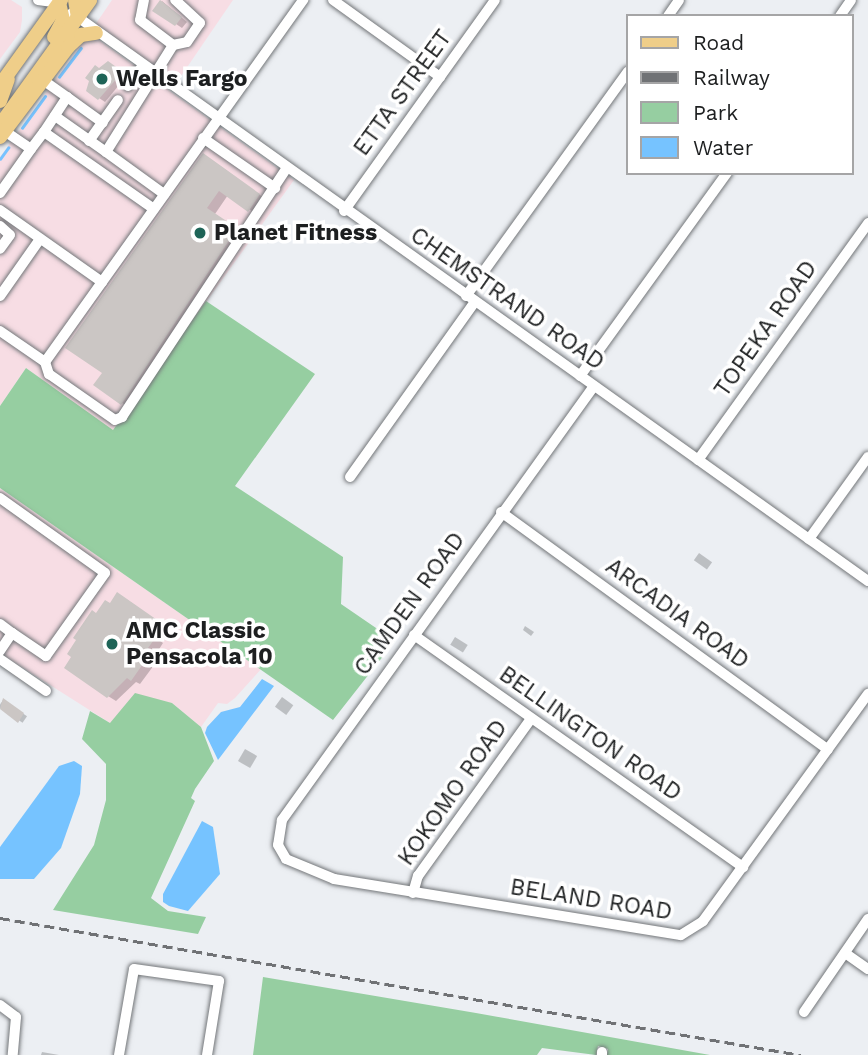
<!DOCTYPE html>
<html>
<head>
<meta charset="utf-8">
<style>
	body { margin:0 }
	#map { position:relative; width:868px; height:1055px; overflow:hidden; background:#eceff3; font-family:"Work Sans",sans-serif }
	div>[style] { position:absolute }
	.commercial>* { inset:0; background:#f7dde4 }
	.green>* { inset:0; background:#96cea1 }
	.water>* { inset:0; background:#76c3ff }
	.shadow>* { inset:0; background:#0003; transform-origin:0 0 }
	.stream>* { height:2.5px; margin:-1.25px; padding:0 1.25px; transform-origin:1.25px; border-radius:1.25px; background:#76c3ff }
	.building>* { inset:0; background:#cbc6c4 }
	.roads { filter:drop-shadow(0 0 2px #737679) drop-shadow(0 0 2px #737679) }
	.minor>* { height:10px; margin:-5px; padding:0 5px; transform-origin:5px; border-radius:5px; background:#fff }
	.major>* { height:14px; margin:-7px; padding:0 7px; transform-origin:7px; border-radius:7px; background:#efce89 }
	.rail>* { height:2.5px; margin-top:-1.25px; transform-origin:0; background:repeating-linear-gradient(90deg,#707275 0 10px,transparent 0 15px) }
	.dots>* { width:19px; height:19px; translate:-50% -50%; box-sizing:border-box; border:4px solid #fff; border-radius:50% }
	span { translate:-50% -50%; white-space:nowrap; text-align:center; line-height:1.15; -webkit-text-stroke:7px #fff; paint-order:stroke }
	.poi-label { font-size:23px; color:#1d1f20; font-weight:700 }
	.left { translate:0 -50%; text-align:left }
	.street-label { font-size:23px; color:#1d1f20 }
	.legend { position:absolute; left:626px; top:14px; width:228px; height:161px; box-sizing:border-box; background:#fff; border:2px solid #a5a5a6; margin:0; padding:9px 12px; list-style:none; font-size:21px; color:#1d1f20 }
	.legend li { display:flex; align-items:center; gap:14px; height:35px }
	.legend b { width:35px; border:2px solid #a5a5a6 }
</style>
</head>
<body>
<div id="map">
	<div class="commercial">
		<i style="clip-path:polygon(0 0,11px 0,22px 7px,22px 20px,20px 32px,0 59px)"></i>
		<i style="clip-path:polygon(112px 0,233px 0,177px 82px,95px 25px)"></i>
		<i style="clip-path:polygon(89px 33px,294px 180px,113px 431px,26px 368px,0 406px,0 157px)"></i>
		<i style="clip-path:polygon(0 488px,250px 662px,262px 668px,235px 698px,227px 704px,218px 703px,201px 727px,172px 703px,110px 723px,20px 666px,0 653px)"></i>
	</div>
	<div class="green">
		<i style="clip-path:polygon(206px 301px,315px 374px,235px 486px,343px 557px,341px 604px,395px 641px,333px 720px,0 488px,0 406px,26px 368px,113px 430px)"></i>
		<i style="clip-path:polygon(135px 693px,172px 703px,201px 727px,214px 761px,195px 789px,191px 798px,195px 801px,151px 898px,168px 911px,206px 917px,198px 934px,53px 910px,94px 845px,106px 800px,106px 764px,82px 739px,90px 711px,110px 723px)"></i>
		<i style="clip-path:polygon(263px 977px,476px 1013px,710px 1055px,607px 1055px,608px 1049px,598px 1046px,596px 1055px,542px 1048px,537px 1055px,253px 1055px)"></i>
	</div>
	<div class="water">
		<i style="clip-path:polygon(262px 679px,274px 686px,218px 760px,205px 733px,207px 727px,221px 712px,240px 707px)"></i>
		<i style="clip-path:polygon(74px 761px,82px 766px,80px 794px,61px 848px,34px 879px,0 879px,0 847px,59px 766px)"></i>
		<i style="clip-path:polygon(202px 821px,213px 827px,220px 874px,188px 911px,169px 906px,163px 902px,163px 894px)"></i>
	</div>
	<div class="shadow">
		<i style="clip-path:polygon(162px 1px,187px 22px,182px 28px,155px 10px)"></i>
		<i style="clip-path:polygon(114px 67px,124px 79px,105px 102px,99px 98px)"></i>
		<i style="clip-path:polygon(212px 161px,267px 200px,258px 215px,228px 195px,215px 214px,241px 232px,130px 408px,122px 403px,104px 372px)"></i>
		<i style="left:699px;top:553px;width:16px;height:9px;rotate:35deg"></i>
		<i style="clip-path:polygon(126px 599px,167px 628px,159px 640px,163px 643px,156px 654px,160px 657px,140px 684px,136px 682px,116px 701px,108px 696px,96px 615px)"></i>
		<i style="clip-path:polygon(525px 626px,534px 632px,531px 636px,523px 630px)"></i>
		<i style="left:455px;top:637px;width:15px;height:9px;rotate:32deg"></i>
		<i style="left:282px;top:697px;width:14px;height:12px;rotate:36deg"></i>
		<i style="left:3px;top:700px;width:29px;height:8px;rotate:34deg"></i>
		<i style="left:245px;top:749px;width:14px;height:14px;rotate:30deg"></i>
		<i style="clip-path:polygon(42px 1052px,59px 1055px,41px 1055px)"></i>
	</div>
	<div class="stream">
		<i style="left:59px;top:77px;width:36px;rotate:-53deg"></i>
		<i style="left:22px;top:128px;width:39px;rotate:-54deg"></i>
		<i style="left:0;top:159px;width:14px;rotate:-54deg"></i>
	</div>
	<div class="building">
		<i style="clip-path:polygon(160px 0,182px 17px,175px 26px,152px 11px)"></i>
		<i style="clip-path:polygon(108px 61px,119px 69px,119px 76px,98px 100px,86px 91px,89px 81px,85px 78px,95px 65px,99px 68px)"></i>
		<i style="clip-path:polygon(203px 153px,260px 194px,248px 212px,219px 191px,207px 208px,234px 226px,226px 237px,230px 239px,121px 405px,93px 385px,102px 373px,65px 348px)"></i>
		<i style="clip-path:polygon(117px 592px,160px 622px,152px 634px,156px 637px,148px 648px,152px 651px,131px 681px,127px 678px,107px 698px,64px 668px,71px 657px,67px 654px,76px 640px,73px 638px,92px 610px,96px 613px,105px 600px,110px 603px)"></i>
		<i style="clip-path:polygon(3px 698px,24px 713px,18px 723px,0 709px)"></i>
	</div>
	<div class="roads">
		<div class="minor">
			<i style="left:38px;top:0;width:21px;rotate:8deg"></i>
			<i style="left:144px;top:0;width:20px;rotate:101deg"></i>
			<i style="left:140px;top:20px;width:41px;rotate:37.1deg"></i>
			<i style="left:333px;top:0;width:132px;rotate:35.7deg"></i>
			<i style="left:72px;top:13px;width:978px;rotate:35.51deg"></i>
			<i style="left:668px;top:16px;width:19px;rotate:-55deg"></i>
			<i style="left:840px;top:16px;width:19px;rotate:-55deg"></i>
			<i style="left:128px;top:86px;width:26px;rotate:-54deg"></i>
			<i style="left:67px;top:97px;width:44px;rotate:35.8deg"></i>
			<i style="left:55px;top:116px;width:62px;rotate:35.2deg"></i>
			<i style="left:106px;top:152px;width:126px;rotate:-57.9deg"></i>
			<i style="left:173px;top:45px;width:14px;rotate:-12deg"></i>
			<i style="left:187px;top:42px;width:23px;rotate:-56deg"></i>
			<i style="left:200px;top:23px;width:34px;rotate:-137deg"></i>
			<i style="left:6px;top:132px;width:30px;rotate:34deg"></i>
			<i style="left:31px;top:149px;width:21px;rotate:-53deg"></i>
			<i style="left:44px;top:132px;width:42px;rotate:-56.7deg"></i>
			<i style="left:67px;top:97px;width:28px;rotate:-145deg"></i>
			<i style="left:44px;top:132px;width:134px;rotate:35deg"></i>
			<i style="left:203px;top:138px;width:88px;rotate:34.8deg"></i>
			<i style="left:89px;top:141px;width:50px;rotate:-54.7deg"></i>
			<i style="left:106px;top:152px;width:72px;rotate:35.9deg"></i>
			<i style="left:0;top:193px;width:54px;rotate:-54.8deg"></i>
			<i style="left:0;top:210px;width:125px;rotate:35.2deg"></i>
			<i style="left:344px;top:211px;width:259px;rotate:-54.4deg"></i>
			<i style="left:0;top:226px;width:13px;rotate:42deg"></i>
			<i style="left:10px;top:235px;width:17px;rotate:126deg"></i>
			<i style="left:0;top:296px;width:70px;rotate:-54.9deg"></i>
			<i style="left:466px;top:296px;width:277px;rotate:-54.2deg"></i>
			<i style="left:0;top:331px;width:55px;rotate:34.6deg"></i>
			<i style="left:45px;top:362px;width:445px;rotate:-54.5deg"></i>
			<i style="left:45px;top:362px;width:13px;rotate:72deg"></i>
			<i style="left:49px;top:374px;width:80px;rotate:34.9deg"></i>
			<i style="left:115px;top:420px;width:8px;rotate:-23deg"></i>
			<i style="left:122px;top:417px;width:297px;rotate:-56.5deg"></i>
			<i style="left:580px;top:376px;width:251px;rotate:-54.1deg"></i>
			<i style="left:594px;top:386px;width:535px;rotate:125.71deg"></i>
			<i style="left:282px;top:820px;width:25px;rotate:99deg"></i>
			<i style="left:278px;top:845px;width:16px;rotate:60deg"></i>
			<i style="left:286px;top:859px;width:52px;rotate:22.6deg"></i>
			<i style="left:334px;top:879px;width:351px;rotate:9.2deg"></i>
			<i style="left:681px;top:935px;width:26px;rotate:-32deg"></i>
			<i style="left:703px;top:921px;width:281px;rotate:-54deg"></i>
			<i style="left:698px;top:460px;width:292px;rotate:-54.3deg"></i>
			<i style="left:350px;top:477px;width:215px;rotate:-54.5deg"></i>
			<i style="left:0;top:498px;width:129px;rotate:35.5deg"></i>
			<i style="left:105px;top:573px;width:102px;rotate:125.4deg"></i>
			<i style="left:46px;top:656px;width:41px;rotate:-145.9deg"></i>
			<i style="left:12px;top:633px;width:22px;rotate:124deg"></i>
			<i style="left:501px;top:512px;width:404px;rotate:36deg"></i>
			<i style="left:809px;top:539px;width:101px;rotate:-54.3deg"></i>
			<i style="left:0;top:624px;width:15px;rotate:37deg"></i>
			<i style="left:414px;top:635px;width:403px;rotate:35.2deg"></i>
			<i style="left:0;top:659px;width:56px;rotate:34.8deg"></i>
			<i style="left:413px;top:893px;width:18px;rotate:-74deg"></i>
			<i style="left:418px;top:876px;width:193px;rotate:-54.3deg"></i>
			<i style="left:845px;top:953px;width:28px;rotate:35deg"></i>
			<i style="left:0;top:1005px;width:20px;rotate:37deg"></i>
			<i style="left:16px;top:1017px;width:38px;rotate:95deg"></i>
			<i style="left:804px;top:1012px;width:113px;rotate:-55.5deg"></i>
			<i style="left:119px;top:1055px;width:87px;rotate:-80.1deg"></i>
			<i style="left:134px;top:969px;width:86px;rotate:8deg"></i>
			<i style="left:219px;top:981px;width:75px;rotate:99.2deg"></i>
			<i style="left:602px;top:1055px;width:3px;rotate:-90deg"></i>
		</div>
		<div class="major">
			<i style="left:75px;top:0;width:17px;rotate:80deg"></i>
			<i style="left:54px;top:37px;width:19px;rotate:-62deg"></i>
			<i style="left:63px;top:20px;width:17px;rotate:-103deg"></i>
			<i style="left:0;top:85px;width:105px;rotate:-54.3deg"></i>
			<i style="left:0;top:101px;width:23px;rotate:-70deg"></i>
			<i style="left:0;top:125px;width:154px;rotate:-54.2deg"></i>
			<i style="left:0;top:137px;width:113px;rotate:-52.9deg"></i>
			<i style="left:68px;top:47px;width:18px;rotate:-43deg"></i>
			<i style="left:81px;top:35px;width:15px;rotate:-8deg"></i>
		</div>
	</div>
	<div class="rail">
		<i style="left:0;top:918px;width:813px;rotate:9.71deg"></i>
	</div>
	<div class="dots">
		<i style="left:102px;top:79px;background:#1e6457"></i>
		<i style="left:200px;top:233px;background:#1e6457"></i>
		<i style="left:112px;top:644px;background:#1e6457"></i>
	</div>
	<div class="poi-label">
		<span class="left" style="left:116px;top:79px">Wells Fargo</span>
		<span class="left" style="left:214px;top:233px">Planet Fitness</span>
		<span class="left" style="left:126px;top:644px">AMC Classic<br>Pensacola 10</span>
	</div>
	<div class="street-label">
		<span style="left:403px;top:93px;rotate:-54deg">ETTA STREET</span>
		<span style="left:507px;top:299px;rotate:35deg">CHEMSTRAND ROAD</span>
		<span style="left:766px;top:329px;rotate:-55deg">TOPEKA ROAD</span>
		<span style="left:410px;top:604px;rotate:-54deg">CAMDEN ROAD</span>
		<span style="left:677px;top:614px;rotate:36deg">ARCADIA ROAD</span>
		<span style="left:590px;top:734px;rotate:35deg">BELLINGTON ROAD</span>
		<span style="left:453px;top:793px;rotate:-55deg">KOKOMO ROAD</span>
		<span style="left:591px;top:900px;rotate:9deg">BELAND ROAD</span>
	</div>
	<ul class="legend">
	<li><b style="height:9px;background:#efce89"></b>Road</li>
	<li><b style="height:9px;background:#707275"></b>Railway</li>
	<li><b style="height:19px;background:#96cea1"></b>Park</li>
	<li><b style="height:19px;background:#76c3ff"></b>Water</li>
	</ul>
</div>
</body>
</html>
